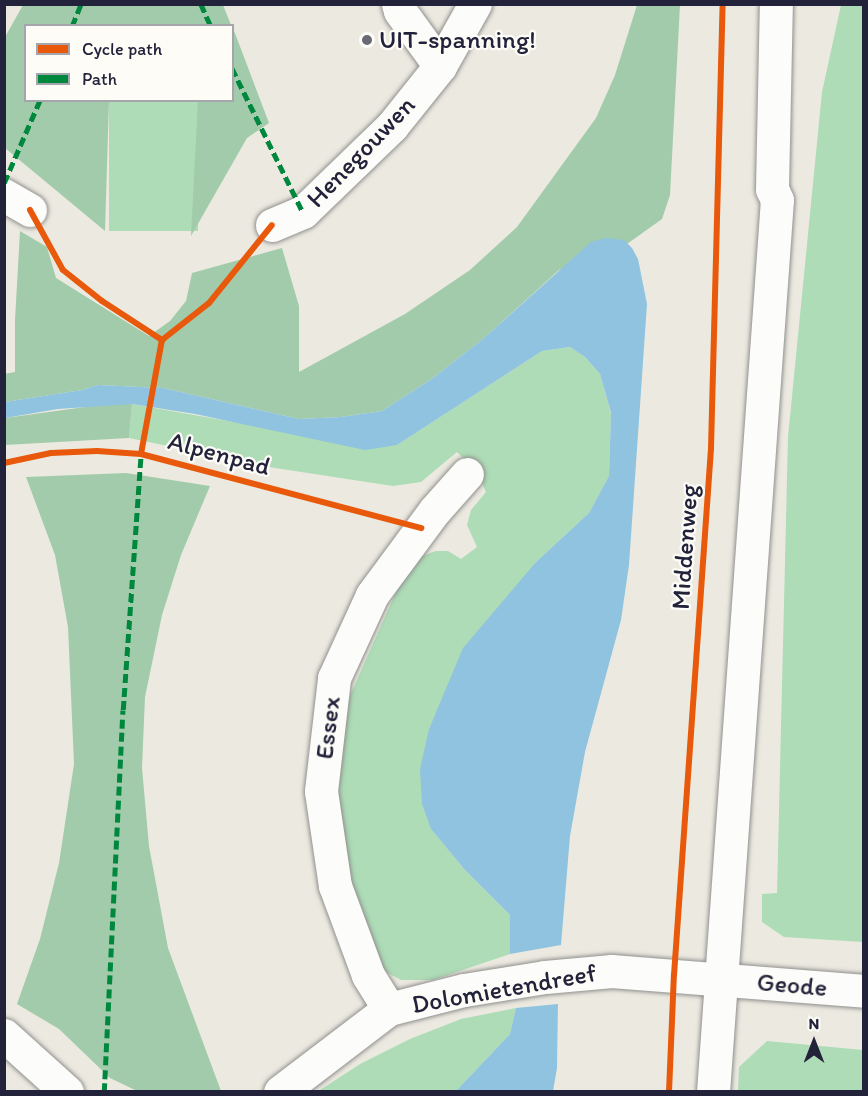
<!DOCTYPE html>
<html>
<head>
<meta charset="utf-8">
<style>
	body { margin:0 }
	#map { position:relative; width:868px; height:1096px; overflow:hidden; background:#eceae0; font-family:Itim,sans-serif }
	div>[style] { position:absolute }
	.green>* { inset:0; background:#addcb6; transform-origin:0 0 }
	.forest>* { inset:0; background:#a1cbaa }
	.water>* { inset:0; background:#8fc3df }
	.roads { filter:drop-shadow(0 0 2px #91908f) drop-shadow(0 0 2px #91908f) }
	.street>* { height:33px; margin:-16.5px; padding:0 16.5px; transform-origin:16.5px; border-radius:16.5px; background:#fcfcfa }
	.secondary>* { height:33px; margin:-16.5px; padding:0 16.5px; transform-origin:16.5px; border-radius:16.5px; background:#fcfcfa }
	.quiet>* { height:4.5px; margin-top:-2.25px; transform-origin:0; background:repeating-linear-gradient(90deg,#00873e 0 9px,transparent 0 13.5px) }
	.cycleway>* { height:6px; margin:-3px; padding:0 3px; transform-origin:3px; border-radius:3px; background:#e8590c }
	.dots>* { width:16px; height:16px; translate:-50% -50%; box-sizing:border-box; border:3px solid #fdfcf7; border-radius:50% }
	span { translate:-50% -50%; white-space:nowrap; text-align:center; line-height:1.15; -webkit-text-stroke:4.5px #fdfcf7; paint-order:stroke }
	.poi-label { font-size:26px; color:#22223b }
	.left { translate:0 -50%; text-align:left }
	.street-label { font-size:26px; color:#22223b }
	.frame { position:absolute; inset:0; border:6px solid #22223b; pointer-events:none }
	.legend { position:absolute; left:24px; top:24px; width:210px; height:78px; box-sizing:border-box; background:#fdfcf7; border:2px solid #a5a5ac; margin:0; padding:8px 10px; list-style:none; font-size:18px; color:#22223b }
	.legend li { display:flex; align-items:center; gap:12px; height:30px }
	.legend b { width:30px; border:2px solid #a5a5ac }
	.north { position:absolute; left:784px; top:1012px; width:60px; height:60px; -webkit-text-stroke:4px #fdfcf7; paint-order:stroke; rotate:0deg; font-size:16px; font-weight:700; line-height:24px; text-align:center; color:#22223b }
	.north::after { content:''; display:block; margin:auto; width:21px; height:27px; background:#22223b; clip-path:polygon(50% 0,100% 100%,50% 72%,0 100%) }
</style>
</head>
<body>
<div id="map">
	<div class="green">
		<i style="clip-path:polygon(841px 5px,864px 5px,863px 942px,784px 937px,762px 922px,762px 894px,777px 893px,788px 437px,822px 92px)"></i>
		<i style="left:109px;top:101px;width:89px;height:130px"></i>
		<i style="clip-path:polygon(570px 347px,585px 357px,600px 374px,611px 414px,609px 476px,589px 513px,536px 562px,446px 691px,429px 729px,431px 829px,465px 870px,510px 915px,510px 954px,433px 980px,401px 980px,386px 972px,369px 943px,350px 879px,335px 786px,348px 700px,404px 574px,419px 557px,436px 551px,448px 551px,461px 559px,477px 547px,467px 525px,471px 510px,486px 492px,476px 471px,457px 452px,421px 482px,393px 486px,275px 468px,129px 438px,132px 404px,256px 426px,397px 445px,542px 351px)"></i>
		<i style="clip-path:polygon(516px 1008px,510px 1034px,456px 1091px,317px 1092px,360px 1064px,410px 1039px,461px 1019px)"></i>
		<i style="clip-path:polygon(767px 1041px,863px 1050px,863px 1091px,738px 1091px,739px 1067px)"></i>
	</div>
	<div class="forest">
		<i style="clip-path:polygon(23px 5px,223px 5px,231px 25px,26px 26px,26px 100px,109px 101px,105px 231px,5px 148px,5px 37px)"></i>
		<i style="clip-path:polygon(637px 5px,680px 5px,670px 195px,662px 219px,627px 244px,623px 240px,559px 270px,484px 338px,433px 378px,382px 411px,341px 417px,299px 419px,163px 388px,98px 385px,82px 390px,5px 402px,4px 374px,15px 372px,15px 320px,20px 231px,47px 247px,56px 278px,149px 336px,170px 321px,186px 301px,192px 273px,282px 248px,299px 306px,299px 372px,405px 314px,470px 270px,517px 227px,596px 118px,615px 75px)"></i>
		<i style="clip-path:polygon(233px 28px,269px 123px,247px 138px,191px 236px,198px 101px,232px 100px)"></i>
		<i style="clip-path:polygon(114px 403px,132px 404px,129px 438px,5px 445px,5px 418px)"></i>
		<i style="clip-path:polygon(126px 473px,210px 486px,181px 555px,162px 615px,145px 697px,142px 768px,149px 846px,168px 948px,221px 1091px,137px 1091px,110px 1078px,59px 1029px,17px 1004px,40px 939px,59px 863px,74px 764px,68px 627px,55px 555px,26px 477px)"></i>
	</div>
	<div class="water">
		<i style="clip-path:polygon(606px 238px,624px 240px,632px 248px,638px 259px,647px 304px,629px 565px,621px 620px,585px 752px,570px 836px,561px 945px,510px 954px,510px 915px,465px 870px,431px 829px,422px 804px,420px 769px,429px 729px,463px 648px,536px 562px,589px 513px,609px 476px,611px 413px,600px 374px,585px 357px,570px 347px,542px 351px,397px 445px,365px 450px,195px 414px,132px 404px,58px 409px,5px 418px,5px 402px,82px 390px,98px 385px,163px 388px,299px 419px,341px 417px,382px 411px,433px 378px,484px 338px,591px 242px)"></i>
		<i style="clip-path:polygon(558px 1004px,557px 1068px,553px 1091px,456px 1091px,510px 1034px,516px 1008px)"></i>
	</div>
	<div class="roads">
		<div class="street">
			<i style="left:398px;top:4px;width:7px;rotate:74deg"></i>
			<i style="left:400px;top:11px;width:68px;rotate:54deg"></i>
			<i style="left:4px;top:195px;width:30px;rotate:30deg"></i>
			<i style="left:272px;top:225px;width:34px;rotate:-23deg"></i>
			<i style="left:303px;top:212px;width:124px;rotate:-44deg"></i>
			<i style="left:392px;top:126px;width:77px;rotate:-51.3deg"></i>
			<i style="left:440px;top:66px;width:71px;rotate:-60.6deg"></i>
			<i style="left:389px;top:1009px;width:40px;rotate:-122deg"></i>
			<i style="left:368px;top:975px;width:95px;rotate:-110.3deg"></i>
			<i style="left:335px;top:886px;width:96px;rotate:-98.4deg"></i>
			<i style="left:321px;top:791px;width:114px;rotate:-83.4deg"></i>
			<i style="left:334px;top:678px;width:91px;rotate:-65.4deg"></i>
			<i style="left:372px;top:595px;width:106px;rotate:-53.5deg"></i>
			<i style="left:435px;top:510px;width:48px;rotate:-48.4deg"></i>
			<i style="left:4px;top:1035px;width:85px;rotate:42.1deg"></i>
			<i style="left:280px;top:1092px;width:137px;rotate:-37.3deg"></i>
			<i style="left:389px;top:1009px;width:77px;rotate:-14.2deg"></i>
			<i style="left:464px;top:990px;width:82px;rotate:-9.1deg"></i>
			<i style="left:545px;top:977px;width:67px;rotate:-5.1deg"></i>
			<i style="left:612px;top:971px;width:253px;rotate:4.5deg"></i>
		</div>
		<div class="secondary">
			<i style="left:713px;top:1092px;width:894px;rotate:-85.9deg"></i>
			<i style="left:777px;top:200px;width:12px;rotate:-114deg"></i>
			<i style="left:772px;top:189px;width:185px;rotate:-88.8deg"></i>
		</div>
	</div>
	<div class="quiet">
		<i style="left:201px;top:4px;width:24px;rotate:66deg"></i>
		<i style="left:72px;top:26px;width:24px;rotate:-68deg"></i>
		<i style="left:232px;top:68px;width:161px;rotate:63.8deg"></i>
		<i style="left:4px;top:183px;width:90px;rotate:-66.6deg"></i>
		<i style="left:104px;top:1092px;width:382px;rotate:-87.2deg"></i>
		<i style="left:123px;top:710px;width:257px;rotate:-86deg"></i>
	</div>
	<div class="cycleway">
		<i style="left:30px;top:210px;width:68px;rotate:61.2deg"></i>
		<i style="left:63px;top:270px;width:50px;rotate:38.5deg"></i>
		<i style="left:102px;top:301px;width:72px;rotate:33deg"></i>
		<i style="left:162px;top:340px;width:60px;rotate:-38.2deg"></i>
		<i style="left:209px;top:303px;width:100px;rotate:-51.1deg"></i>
		<i style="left:141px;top:454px;width:116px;rotate:-79.6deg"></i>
		<i style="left:4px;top:463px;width:48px;rotate:-12deg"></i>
		<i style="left:51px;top:453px;width:46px;rotate:-2.5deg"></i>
		<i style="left:97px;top:451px;width:44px;rotate:3.9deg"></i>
		<i style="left:141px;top:454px;width:290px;rotate:14.8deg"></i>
		<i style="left:669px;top:1092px;width:117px;rotate:-87.6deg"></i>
		<i style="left:674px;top:975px;width:528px;rotate:-85.98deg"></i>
		<i style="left:711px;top:448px;width:444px;rotate:-88.5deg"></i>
	</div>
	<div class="dots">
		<i style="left:367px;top:40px;background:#696875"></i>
	</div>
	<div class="poi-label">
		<span class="left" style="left:379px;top:40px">UIT-spanning!</span>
	</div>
	<div class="street-label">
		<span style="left:361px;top:152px;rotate:-46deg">Henegouwen</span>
		<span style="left:219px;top:454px;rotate:15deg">Alpenpad</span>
		<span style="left:685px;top:547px;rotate:-86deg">Middenweg</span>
		<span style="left:328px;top:728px;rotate:-83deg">Essex</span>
		<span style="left:792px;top:985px;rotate:5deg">Geode</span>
		<span style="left:504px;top:989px;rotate:-10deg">Dolomietendreef</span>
	</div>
	<div class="frame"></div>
	<ul class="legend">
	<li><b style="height:8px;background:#e8590c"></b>Cycle path</li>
	<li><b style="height:8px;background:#00873e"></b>Path</li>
	</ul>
	<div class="north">N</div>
</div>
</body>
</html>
